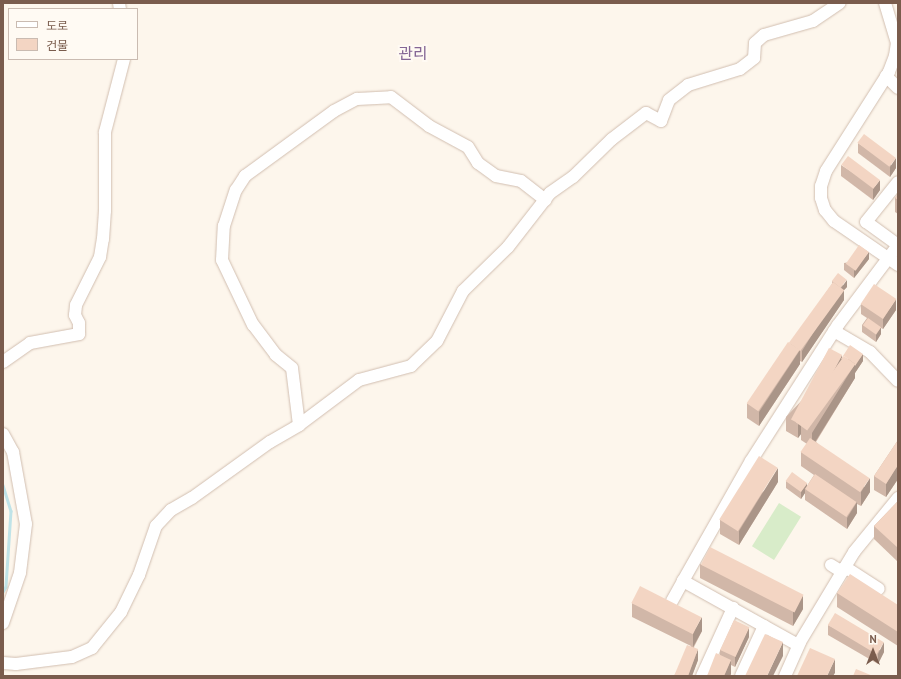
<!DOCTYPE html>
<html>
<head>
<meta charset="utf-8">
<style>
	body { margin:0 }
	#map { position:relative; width:901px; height:679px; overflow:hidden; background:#fdf6ec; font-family:"PT Sans","Noto Sans KR",sans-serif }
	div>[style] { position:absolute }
	.green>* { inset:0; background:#d8ecc9; transform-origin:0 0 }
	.stream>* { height:2.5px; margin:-1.25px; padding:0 1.25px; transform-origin:1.25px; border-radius:1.25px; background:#bfe3e8 }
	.roads { filter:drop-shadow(0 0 1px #d1beb0) drop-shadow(0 0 1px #d1beb0) }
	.minor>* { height:12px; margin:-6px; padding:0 6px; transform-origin:6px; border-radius:6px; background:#fff }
	.wall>* { inset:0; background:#d1b7a8 }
	.shaded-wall>* { inset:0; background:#aa9588 }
	.building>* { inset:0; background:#f3d5c3; transform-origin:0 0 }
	span { translate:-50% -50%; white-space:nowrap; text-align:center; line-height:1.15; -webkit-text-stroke:4px #fffaf3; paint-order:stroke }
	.quarter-label { font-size:16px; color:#846695 }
	.frame { position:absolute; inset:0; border:4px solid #7a5c4d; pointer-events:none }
	.legend { position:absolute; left:8px; top:8px; width:130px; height:52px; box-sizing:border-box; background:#fffaf3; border:1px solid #cabbb1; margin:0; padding:5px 7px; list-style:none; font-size:12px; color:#7a5c4d }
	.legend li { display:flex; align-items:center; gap:8px; height:20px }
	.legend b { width:20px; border:1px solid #cabbb1 }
	.north { position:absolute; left:853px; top:631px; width:40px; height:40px; -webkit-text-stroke:3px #fffaf3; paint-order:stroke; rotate:0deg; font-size:11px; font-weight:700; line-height:16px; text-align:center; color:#7a5c4d }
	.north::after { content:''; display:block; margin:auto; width:14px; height:18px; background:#7a5c4d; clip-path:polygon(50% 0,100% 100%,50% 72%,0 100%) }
</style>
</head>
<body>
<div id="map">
	<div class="green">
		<i style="left:779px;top:503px;width:26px;height:51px;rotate:32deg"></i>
	</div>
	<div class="stream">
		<i style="left:3px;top:485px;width:27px;rotate:73deg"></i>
		<i style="left:11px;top:511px;width:76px;rotate:93.8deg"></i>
		<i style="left:6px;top:587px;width:6px;rotate:121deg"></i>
	</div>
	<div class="roads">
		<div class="minor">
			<i style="left:119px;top:3px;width:6px;rotate:81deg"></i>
			<i style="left:885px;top:3px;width:42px;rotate:73.3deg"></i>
			<i style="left:897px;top:43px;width:13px;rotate:99deg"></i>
			<i style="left:895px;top:56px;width:17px;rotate:111deg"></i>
			<i style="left:889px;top:72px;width:117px;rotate:122.5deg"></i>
			<i style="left:826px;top:171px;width:16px;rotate:108deg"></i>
			<i style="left:821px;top:186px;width:12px;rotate:90deg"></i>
			<i style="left:821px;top:198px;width:13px;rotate:72deg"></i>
			<i style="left:825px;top:210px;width:14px;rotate:51deg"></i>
			<i style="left:834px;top:221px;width:78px;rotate:34.5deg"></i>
			<i style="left:886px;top:76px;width:17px;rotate:45deg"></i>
			<i style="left:834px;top:331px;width:42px;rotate:30.3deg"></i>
			<i style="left:870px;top:352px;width:40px;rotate:46deg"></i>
			<i style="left:3px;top:362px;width:33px;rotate:-35deg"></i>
			<i style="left:30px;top:343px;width:50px;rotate:-10.4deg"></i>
			<i style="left:79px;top:334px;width:11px;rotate:-90deg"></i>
			<i style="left:79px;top:323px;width:9px;rotate:-117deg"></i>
			<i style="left:75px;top:315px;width:10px;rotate:-84deg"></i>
			<i style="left:76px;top:305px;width:54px;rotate:-63.4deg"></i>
			<i style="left:100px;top:257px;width:18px;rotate:-81deg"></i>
			<i style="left:103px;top:239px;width:28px;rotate:-86deg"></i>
			<i style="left:105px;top:211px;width:79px;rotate:-90deg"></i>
			<i style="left:105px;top:132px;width:75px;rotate:-75.4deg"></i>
			<i style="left:299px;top:425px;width:57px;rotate:-97deg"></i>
			<i style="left:292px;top:368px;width:21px;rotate:-141deg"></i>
			<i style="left:276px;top:355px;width:38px;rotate:-127deg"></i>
			<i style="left:253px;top:325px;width:72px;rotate:-115.5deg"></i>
			<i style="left:222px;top:260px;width:34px;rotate:-87deg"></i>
			<i style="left:224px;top:226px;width:38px;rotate:-72deg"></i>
			<i style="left:236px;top:190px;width:17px;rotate:-57deg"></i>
			<i style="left:245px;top:176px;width:110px;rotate:-36.1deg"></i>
			<i style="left:334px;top:111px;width:26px;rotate:-28deg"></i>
			<i style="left:357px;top:99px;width:34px;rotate:-3deg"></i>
			<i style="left:391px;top:97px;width:48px;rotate:37.3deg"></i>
			<i style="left:429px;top:126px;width:44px;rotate:28.3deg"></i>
			<i style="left:468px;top:147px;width:19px;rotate:58deg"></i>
			<i style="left:478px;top:163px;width:22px;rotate:36deg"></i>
			<i style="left:496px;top:176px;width:25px;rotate:11deg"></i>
			<i style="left:521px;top:181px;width:31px;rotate:38deg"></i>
			<i style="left:3px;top:434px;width:21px;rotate:61deg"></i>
			<i style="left:13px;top:452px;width:73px;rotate:79.8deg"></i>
			<i style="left:26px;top:524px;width:49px;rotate:97deg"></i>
			<i style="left:20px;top:573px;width:53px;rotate:108.8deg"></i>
			<i style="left:831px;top:565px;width:13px;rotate:32deg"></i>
			<i style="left:845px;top:567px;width:40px;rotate:32.9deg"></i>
			<i style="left:672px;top:601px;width:23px;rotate:-61deg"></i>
			<i style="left:798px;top:645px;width:132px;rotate:-150.9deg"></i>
			<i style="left:683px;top:581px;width:138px;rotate:-60.5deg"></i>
			<i style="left:751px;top:461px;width:161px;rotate:-57.4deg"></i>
			<i style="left:838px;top:325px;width:100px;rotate:-53.1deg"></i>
			<i style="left:898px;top:245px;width:39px;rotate:-144deg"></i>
			<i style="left:866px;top:222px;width:51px;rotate:-51.3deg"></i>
			<i style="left:3px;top:663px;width:13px;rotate:4deg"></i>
			<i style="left:16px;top:664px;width:56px;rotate:-7.1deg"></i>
			<i style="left:72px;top:657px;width:22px;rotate:-24deg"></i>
			<i style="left:92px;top:648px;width:46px;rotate:-51.1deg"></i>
			<i style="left:121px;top:612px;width:41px;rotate:-64.1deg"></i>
			<i style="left:139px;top:575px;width:52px;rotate:-70.9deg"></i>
			<i style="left:156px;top:526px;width:22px;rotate:-47deg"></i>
			<i style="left:171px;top:510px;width:24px;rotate:-30deg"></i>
			<i style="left:192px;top:498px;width:96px;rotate:-35.7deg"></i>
			<i style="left:270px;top:442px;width:34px;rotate:-30deg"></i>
			<i style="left:299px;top:425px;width:75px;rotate:-36.9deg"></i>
			<i style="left:359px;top:380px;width:54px;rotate:-15.1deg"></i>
			<i style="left:411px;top:366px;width:36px;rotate:-44deg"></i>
			<i style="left:437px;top:341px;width:56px;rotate:-62.5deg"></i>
			<i style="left:463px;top:291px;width:63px;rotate:-44.4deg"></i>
			<i style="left:508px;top:247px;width:68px;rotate:-52.1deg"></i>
			<i style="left:550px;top:193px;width:28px;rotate:-35deg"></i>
			<i style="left:573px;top:177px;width:54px;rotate:-44.3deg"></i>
			<i style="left:612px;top:139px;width:43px;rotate:-37.4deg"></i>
			<i style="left:646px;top:113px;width:17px;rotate:28deg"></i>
			<i style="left:661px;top:121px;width:22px;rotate:-69deg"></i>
			<i style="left:669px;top:100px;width:24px;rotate:-38deg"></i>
			<i style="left:688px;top:85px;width:54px;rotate:-17.1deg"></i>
			<i style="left:740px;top:69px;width:18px;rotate:-38deg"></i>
			<i style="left:754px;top:58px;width:15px;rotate:-86deg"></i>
			<i style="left:755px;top:43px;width:12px;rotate:-42deg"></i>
			<i style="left:764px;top:35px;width:51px;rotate:-15.9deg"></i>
			<i style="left:813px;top:21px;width:32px;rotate:-34deg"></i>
			<i style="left:702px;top:676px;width:75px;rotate:-65.5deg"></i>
			<i style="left:741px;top:676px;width:55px;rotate:-65.3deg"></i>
			<i style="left:785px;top:676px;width:37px;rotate:-66deg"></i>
			<i style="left:800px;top:642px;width:105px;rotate:-59deg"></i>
			<i style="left:854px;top:552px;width:70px;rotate:-50.8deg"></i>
		</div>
	</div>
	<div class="wall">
		<i style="clip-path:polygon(858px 143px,896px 168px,890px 177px,858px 153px)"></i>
		<i style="clip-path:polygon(841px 165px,880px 190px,873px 200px,841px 176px)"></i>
		<i style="clip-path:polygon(898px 194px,898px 214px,895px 212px,895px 198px)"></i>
		<i style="clip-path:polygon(869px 259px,854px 278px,844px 270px,844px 263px)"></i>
		<i style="clip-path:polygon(832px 281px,847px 287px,844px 290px,844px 300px,802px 362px,800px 361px,800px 364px,759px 426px,747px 418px,747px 404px,790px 344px,832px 284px)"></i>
		<i style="clip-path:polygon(861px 304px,896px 310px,883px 329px,881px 328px,881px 334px,876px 342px,862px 332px,862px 325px,867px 318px,861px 314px)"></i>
		<i style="clip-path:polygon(842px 358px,863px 361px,855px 373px,855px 378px,816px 442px,870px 492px,861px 506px,857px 504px,857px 513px,847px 529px,805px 500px,805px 493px,801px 499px,786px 488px,786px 481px,807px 486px,814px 475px,801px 466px,801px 452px,807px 444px,801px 440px,801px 434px,798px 438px,786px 431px,786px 417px)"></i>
		<i style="clip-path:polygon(898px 440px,898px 479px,886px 497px,874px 490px,874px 476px)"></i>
		<i style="clip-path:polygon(778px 482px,739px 545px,720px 534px,720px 520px)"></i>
		<i style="clip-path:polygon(898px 501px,898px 562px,874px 539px,874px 526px)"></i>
		<i style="clip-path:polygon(700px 564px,803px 609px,793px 626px,700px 578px)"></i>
		<i style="clip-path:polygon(837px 593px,898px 605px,898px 646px,837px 607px)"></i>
		<i style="clip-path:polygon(632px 603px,702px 631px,694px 647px,698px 660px,692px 676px,674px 676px,691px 646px,632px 617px)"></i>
		<i style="clip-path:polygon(828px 625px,884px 652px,878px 664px,828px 635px)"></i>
		<i style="clip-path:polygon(749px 637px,735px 667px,731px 665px,731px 674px,730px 676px,707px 676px,720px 655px,720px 650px)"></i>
	</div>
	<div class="shaded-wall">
		<i style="clip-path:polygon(896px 158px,896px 168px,890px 177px,890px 167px)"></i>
		<i style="clip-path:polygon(880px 180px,880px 190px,873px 200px,873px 189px)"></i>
		<i style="clip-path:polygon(869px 252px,869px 259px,854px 278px,854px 271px)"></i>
		<i style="clip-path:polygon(847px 280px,847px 287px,844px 290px,844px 300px,802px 362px,802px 351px,841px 288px)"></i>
		<i style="clip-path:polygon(896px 299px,896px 310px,883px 329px,883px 319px)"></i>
		<i style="clip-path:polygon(881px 327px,881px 334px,876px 342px,876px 335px)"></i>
		<i style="clip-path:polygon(800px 350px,800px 364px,759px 426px,759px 412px)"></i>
		<i style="clip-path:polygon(863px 354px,863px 361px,855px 373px,855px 378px,812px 447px,812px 433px,855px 364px)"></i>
		<i style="clip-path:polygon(842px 355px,842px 369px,801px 426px,801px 434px,798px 438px,798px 425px)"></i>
		<i style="clip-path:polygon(898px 465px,898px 479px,886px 497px,886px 484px)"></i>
		<i style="clip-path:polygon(778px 468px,778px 482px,739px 545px,739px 531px)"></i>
		<i style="clip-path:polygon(870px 478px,870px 492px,861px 506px,861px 492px)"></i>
		<i style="clip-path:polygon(807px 483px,807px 490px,805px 489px,805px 493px,801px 499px,801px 492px)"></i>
		<i style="clip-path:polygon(857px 502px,857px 513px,847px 529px,847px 518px)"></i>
		<i style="clip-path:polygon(803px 595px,803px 609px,793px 626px,793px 612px)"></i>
		<i style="clip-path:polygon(702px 617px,702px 631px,693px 647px,693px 633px)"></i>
		<i style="clip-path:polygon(749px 627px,749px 637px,735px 667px,735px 657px)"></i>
		<i style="clip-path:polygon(783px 642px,783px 656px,773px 676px,767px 676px)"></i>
		<i style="clip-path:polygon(884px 642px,884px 652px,878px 664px,878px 654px)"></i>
		<i style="clip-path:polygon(698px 649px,698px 660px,692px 676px,688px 676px)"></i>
		<i style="clip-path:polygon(835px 659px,835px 673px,833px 676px,827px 676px)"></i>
		<i style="clip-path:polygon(731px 660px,731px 674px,730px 676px,724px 676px)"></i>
	</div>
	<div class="building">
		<i style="left:864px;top:134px;width:40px;height:11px;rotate:37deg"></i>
		<i style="left:848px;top:156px;width:40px;height:11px;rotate:37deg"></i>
		<i style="clip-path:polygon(898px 194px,898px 200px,895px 198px)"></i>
		<i style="left:859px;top:245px;width:12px;height:23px;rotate:35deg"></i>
		<i style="left:838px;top:273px;width:11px;height:10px;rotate:38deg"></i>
		<i style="left:833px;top:282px;width:14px;height:75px;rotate:36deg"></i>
		<i style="left:874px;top:284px;width:27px;height:24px;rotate:34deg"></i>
		<i style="left:868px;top:318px;width:16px;height:9px;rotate:35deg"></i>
		<i style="left:788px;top:342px;width:14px;height:74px;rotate:34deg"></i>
		<i style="clip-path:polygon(850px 345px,863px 354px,855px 366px,855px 364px,844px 356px,842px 359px,841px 359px)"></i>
		<i style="left:829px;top:348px;width:15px;height:81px;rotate:28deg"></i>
		<i style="left:844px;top:356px;width:14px;height:82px;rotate:36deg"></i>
		<i style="left:810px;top:438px;width:72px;height:17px;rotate:34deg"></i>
		<i style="clip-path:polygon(898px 440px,898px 465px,886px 484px,874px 476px)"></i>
		<i style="left:759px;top:456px;width:22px;height:75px;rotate:32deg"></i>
		<i style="left:792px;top:472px;width:19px;height:11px;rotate:36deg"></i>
		<i style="left:815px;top:474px;width:50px;height:18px;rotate:34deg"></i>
		<i style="clip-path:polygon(898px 501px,898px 548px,874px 526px)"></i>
		<i style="left:710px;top:547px;width:105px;height:20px;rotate:27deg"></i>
		<i style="clip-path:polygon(850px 574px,898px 605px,898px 632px,837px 593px)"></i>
		<i style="left:640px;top:586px;width:69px;height:19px;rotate:27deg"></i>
		<i style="left:835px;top:613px;width:57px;height:14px;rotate:31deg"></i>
		<i style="left:734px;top:620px;width:17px;height:33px;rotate:25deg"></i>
		<i style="clip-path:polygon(765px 634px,783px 642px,767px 676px,745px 676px)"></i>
		<i style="clip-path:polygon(687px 645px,698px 649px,688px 676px,674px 676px)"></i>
		<i style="clip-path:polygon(810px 648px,835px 659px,827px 676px,797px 676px)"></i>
		<i style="clip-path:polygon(716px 653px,731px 660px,724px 676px,707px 676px)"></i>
		<i style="clip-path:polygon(856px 669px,873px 676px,853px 676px)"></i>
	</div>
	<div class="quarter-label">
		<span style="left:413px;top:53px">관리</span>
	</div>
	<div class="frame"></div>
	<ul class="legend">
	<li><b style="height:5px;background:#fff"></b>도로</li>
	<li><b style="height:11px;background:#f3d5c3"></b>건물</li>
	</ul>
	<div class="north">N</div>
</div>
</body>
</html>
